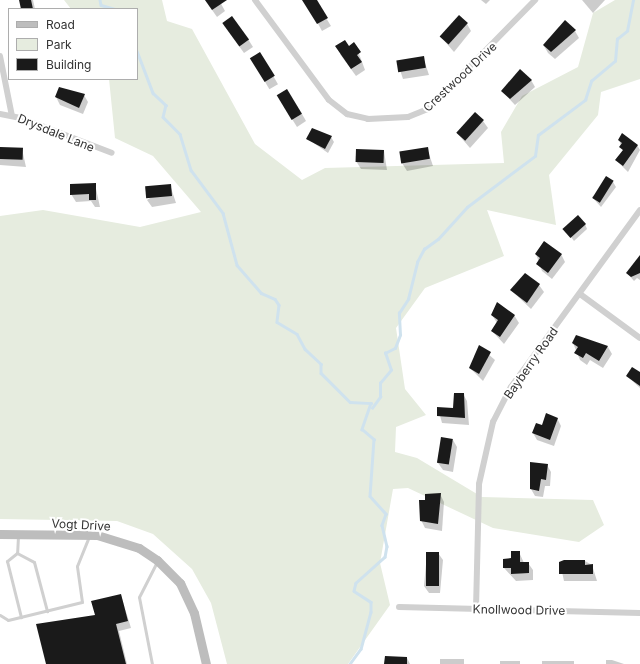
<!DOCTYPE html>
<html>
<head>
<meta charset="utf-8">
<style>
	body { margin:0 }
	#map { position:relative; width:640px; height:664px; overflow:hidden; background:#fff; font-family:Inter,sans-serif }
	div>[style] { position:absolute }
	.green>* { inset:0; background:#e6ecdf }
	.shadow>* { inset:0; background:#0003; transform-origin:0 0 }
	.stream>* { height:2.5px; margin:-1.25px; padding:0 1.25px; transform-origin:1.25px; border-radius:1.25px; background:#cfe2ee }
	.building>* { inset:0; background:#1a1a1a; transform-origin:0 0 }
	.lane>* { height:3px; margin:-1.5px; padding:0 1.5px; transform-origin:1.5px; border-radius:1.5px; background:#d0d0d0 }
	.street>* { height:6px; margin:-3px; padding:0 3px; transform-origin:3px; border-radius:3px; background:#d0d0d0 }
	.secondary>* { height:9px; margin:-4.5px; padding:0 4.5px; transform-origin:4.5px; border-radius:4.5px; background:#bdbdbd }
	span { translate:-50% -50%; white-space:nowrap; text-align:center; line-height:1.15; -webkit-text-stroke:4px #fff; paint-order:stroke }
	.street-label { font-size:12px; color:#333 }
	.legend { position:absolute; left:8px; top:8px; width:130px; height:72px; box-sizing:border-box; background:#fff; border:1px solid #adadad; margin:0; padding:5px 7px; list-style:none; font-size:12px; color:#333 }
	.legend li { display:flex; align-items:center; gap:8px; height:20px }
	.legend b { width:20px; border:1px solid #adadad }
</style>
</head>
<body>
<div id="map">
	<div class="green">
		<i style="clip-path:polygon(64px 0,162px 0,167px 21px,192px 29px,255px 144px,302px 180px,325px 168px,504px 163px,501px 132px,522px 96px,578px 67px,593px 13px,615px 0,640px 0,640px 79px,601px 92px,598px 115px,549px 175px,556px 225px,487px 210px,504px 256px,425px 288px,396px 328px,405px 389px,426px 415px,396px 427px,395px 452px,417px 458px,482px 497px,593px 500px,604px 525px,579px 542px,493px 528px,408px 488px,393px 489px,380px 563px,390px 605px,348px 664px,227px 664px,211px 603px,192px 569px,153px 534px,117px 521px,0 519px,0 216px,43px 210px,140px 227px,201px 212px,153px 156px,115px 138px,109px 79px,137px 79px,137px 9px,71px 9px)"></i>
	</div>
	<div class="shadow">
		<i style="clip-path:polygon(20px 0,33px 0,35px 9px,22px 9px)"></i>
		<i style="clip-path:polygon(205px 0,219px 0,225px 11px,217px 17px)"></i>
		<i style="clip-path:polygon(305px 0,315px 0,331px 26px,322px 31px)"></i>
		<i style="clip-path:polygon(481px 0,490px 0,486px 4px)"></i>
		<i style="clip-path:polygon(582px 0,605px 0,593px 13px)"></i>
		<i style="clip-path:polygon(223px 24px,248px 39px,253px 47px,244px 53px)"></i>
		<i style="clip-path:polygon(467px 24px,471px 31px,454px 52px,441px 37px)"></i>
		<i style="clip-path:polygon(575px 31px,579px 38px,555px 59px,548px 53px,544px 46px)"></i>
		<i style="clip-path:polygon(349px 47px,358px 51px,365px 70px,356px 76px,340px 54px)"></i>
		<i style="left:260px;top:53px;width:36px;height:10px;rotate:60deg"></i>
		<i style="clip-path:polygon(423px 57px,429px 75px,403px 79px,397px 61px)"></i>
		<i style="clip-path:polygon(531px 80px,535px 87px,515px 105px,502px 91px)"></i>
		<i style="clip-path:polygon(84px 95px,88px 102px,83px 114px,60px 105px,56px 97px)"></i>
		<i style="clip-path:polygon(282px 103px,302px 114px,306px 121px,297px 127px)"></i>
		<i style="clip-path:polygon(483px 121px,488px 128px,470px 148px,457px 133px)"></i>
		<i style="clip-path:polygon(331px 137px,334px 142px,328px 153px,308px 139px)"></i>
		<i style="clip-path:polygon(619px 140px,637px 145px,640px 150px,628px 172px,616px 160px,623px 151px)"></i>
		<i style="clip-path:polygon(0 148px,22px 149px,26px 167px,0 165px)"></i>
		<i style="clip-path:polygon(427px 148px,433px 166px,407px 171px,402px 163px)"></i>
		<i style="clip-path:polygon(384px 151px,387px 170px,361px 169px,356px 161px)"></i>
		<i style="clip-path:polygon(613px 182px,616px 187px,601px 207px,592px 197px)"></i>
		<i style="clip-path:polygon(95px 184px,100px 207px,95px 207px,91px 201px,76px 202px,71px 194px)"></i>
		<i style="clip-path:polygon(170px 185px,176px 203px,152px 207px,147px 200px)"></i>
		<i style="clip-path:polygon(585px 224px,587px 229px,574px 241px,565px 229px)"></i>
		<i style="clip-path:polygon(536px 254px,561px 254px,565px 262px,552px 279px,542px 271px)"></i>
		<i style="clip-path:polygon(640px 257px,640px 280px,637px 278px,634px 281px,627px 273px)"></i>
		<i style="clip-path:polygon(539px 285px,544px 292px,531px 309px,511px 290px)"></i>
		<i style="clip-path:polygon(492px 315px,514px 315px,519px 323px,504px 344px,492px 331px,497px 323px)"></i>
		<i style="clip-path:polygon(573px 343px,608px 347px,612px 354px,603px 368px,590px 360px,587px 365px,580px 360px)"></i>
		<i style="clip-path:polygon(479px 346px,495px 360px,483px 381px,470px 368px)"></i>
		<i style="clip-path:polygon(640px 374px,640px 388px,627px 376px)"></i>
		<i style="clip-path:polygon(463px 394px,467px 401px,469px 425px,442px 423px,438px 408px,454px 409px)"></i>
		<i style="clip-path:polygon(557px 418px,561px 426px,554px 446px,537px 440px,533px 433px)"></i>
		<i style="clip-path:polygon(453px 440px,457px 447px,453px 472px,443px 470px,438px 463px)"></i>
		<i style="clip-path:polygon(547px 465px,551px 472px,550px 486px,545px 486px,543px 497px,535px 496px,531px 489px)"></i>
		<i style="clip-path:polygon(440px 494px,444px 502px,442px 531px,425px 528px,421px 520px,426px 501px)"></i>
		<i style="clip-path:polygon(519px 552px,524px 563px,528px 563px,533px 570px,533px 580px,516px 581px,504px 568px,504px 560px,512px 559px)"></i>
		<i style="clip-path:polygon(427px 553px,438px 553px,443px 560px,440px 593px,429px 593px,424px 586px)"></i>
		<i style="clip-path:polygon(585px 561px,592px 565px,597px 581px,564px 581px,560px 563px)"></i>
		<i style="clip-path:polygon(121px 595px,131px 628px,119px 631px,127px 664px,47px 664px)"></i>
		<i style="clip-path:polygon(407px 658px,410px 664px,385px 664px)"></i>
		<i style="left:440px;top:659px;width:24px;height:5px"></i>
		<i style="clip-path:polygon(606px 660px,612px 660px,624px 664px,606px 664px)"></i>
		<i style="left:500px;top:661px;width:20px;height:3px"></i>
		<i style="left:542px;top:661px;width:32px;height:3px"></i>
	</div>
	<div class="stream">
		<i style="left:100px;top:0;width:5px;rotate:79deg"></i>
		<i style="left:101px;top:5px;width:15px;rotate:16deg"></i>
		<i style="left:137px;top:51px;width:45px;rotate:69.1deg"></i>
		<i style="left:153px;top:93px;width:18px;rotate:43deg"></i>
		<i style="left:166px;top:105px;width:12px;rotate:104deg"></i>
		<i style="left:163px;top:117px;width:24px;rotate:45deg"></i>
		<i style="left:180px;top:134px;width:38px;rotate:73deg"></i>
		<i style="left:191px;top:170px;width:54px;rotate:53.3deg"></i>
		<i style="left:223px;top:213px;width:54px;rotate:74.9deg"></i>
		<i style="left:237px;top:265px;width:37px;rotate:49deg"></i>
		<i style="left:261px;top:293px;width:15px;rotate:23deg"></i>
		<i style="left:275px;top:299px;width:7px;rotate:56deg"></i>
		<i style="left:279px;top:305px;width:17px;rotate:97deg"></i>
		<i style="left:277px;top:322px;width:23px;rotate:31deg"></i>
		<i style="left:297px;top:334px;width:17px;rotate:62deg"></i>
		<i style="left:305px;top:349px;width:22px;rotate:43deg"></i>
		<i style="left:321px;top:364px;width:9px;rotate:90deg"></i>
		<i style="left:321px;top:373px;width:41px;rotate:45deg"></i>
		<i style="left:350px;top:402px;width:21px;rotate:3deg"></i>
		<i style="left:371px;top:403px;width:28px;rotate:109deg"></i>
		<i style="left:362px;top:429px;width:16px;rotate:40deg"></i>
		<i style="left:374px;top:439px;width:57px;rotate:94deg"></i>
		<i style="left:370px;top:496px;width:24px;rotate:48deg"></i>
		<i style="left:386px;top:514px;width:12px;rotate:110deg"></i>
		<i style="left:382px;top:525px;width:22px;rotate:77deg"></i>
		<i style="left:387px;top:546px;width:11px;rotate:100deg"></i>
		<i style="left:385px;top:557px;width:39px;rotate:138deg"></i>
		<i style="left:356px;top:583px;width:8px;rotate:104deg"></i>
		<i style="left:354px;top:591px;width:20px;rotate:33deg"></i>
		<i style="left:371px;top:602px;width:10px;rotate:90deg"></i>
		<i style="left:371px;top:612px;width:38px;rotate:105deg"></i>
		<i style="left:361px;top:649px;width:19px;rotate:126deg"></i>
		<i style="left:372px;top:408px;width:14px;rotate:-54deg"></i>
		<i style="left:380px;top:397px;width:14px;rotate:-90deg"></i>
		<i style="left:380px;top:383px;width:17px;rotate:-50deg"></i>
		<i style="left:391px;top:370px;width:18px;rotate:-109deg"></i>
		<i style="left:385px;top:353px;width:11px;rotate:-27deg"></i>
		<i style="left:395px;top:348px;width:14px;rotate:-69deg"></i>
		<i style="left:400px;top:335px;width:22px;rotate:-93deg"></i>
		<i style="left:399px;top:313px;width:17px;rotate:-57deg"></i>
		<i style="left:408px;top:299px;width:38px;rotate:-76deg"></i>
		<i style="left:417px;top:262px;width:15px;rotate:-62deg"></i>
		<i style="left:424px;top:249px;width:17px;rotate:-36deg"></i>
		<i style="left:438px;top:239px;width:43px;rotate:-47.8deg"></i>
		<i style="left:467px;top:207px;width:85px;rotate:-36.9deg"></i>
		<i style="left:535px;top:156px;width:21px;rotate:-82deg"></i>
		<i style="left:538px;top:135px;width:59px;rotate:-36.7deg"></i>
		<i style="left:585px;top:100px;width:20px;rotate:-72deg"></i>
		<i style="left:591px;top:81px;width:31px;rotate:-40deg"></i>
		<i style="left:615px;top:61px;width:22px;rotate:-85deg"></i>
		<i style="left:617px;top:39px;width:13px;rotate:-39deg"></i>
		<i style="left:627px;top:31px;width:32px;rotate:-79deg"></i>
	</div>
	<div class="building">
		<i style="clip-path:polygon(19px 0,31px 0,33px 9px,21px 9px)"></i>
		<i style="clip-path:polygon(205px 0,227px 0,212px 10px)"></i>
		<i style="clip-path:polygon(302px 0,317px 0,328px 18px,317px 24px)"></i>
		<i style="left:459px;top:15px;width:12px;height:29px;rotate:42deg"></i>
		<i style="left:232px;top:16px;width:29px;height:12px;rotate:54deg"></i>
		<i style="clip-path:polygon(565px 20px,576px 30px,551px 52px,543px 45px)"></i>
		<i style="clip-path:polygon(345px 40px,349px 46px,354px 42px,361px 52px,357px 55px,362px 62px,351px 69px,335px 46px)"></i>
		<i style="left:260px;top:52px;width:28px;height:12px;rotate:58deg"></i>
		<i style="left:424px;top:56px;width:12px;height:28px;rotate:81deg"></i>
		<i style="clip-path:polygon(520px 69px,532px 80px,510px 99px,501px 91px)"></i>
		<i style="clip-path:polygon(59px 87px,85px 94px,79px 108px,55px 97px)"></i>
		<i style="left:287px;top:89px;width:29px;height:12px;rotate:59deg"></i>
		<i style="left:475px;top:112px;width:12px;height:28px;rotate:42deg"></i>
		<i style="clip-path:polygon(312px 128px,332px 136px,325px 149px,306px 139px)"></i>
		<i style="clip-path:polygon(622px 133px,638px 145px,623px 166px,615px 160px,623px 150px,619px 147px,622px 143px,618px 140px)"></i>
		<i style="left:0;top:147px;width:23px;height:12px;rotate:2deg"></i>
		<i style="left:428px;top:147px;width:12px;height:29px;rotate:81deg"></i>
		<i style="left:356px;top:149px;width:28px;height:13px;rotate:2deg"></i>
		<i style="left:606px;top:176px;width:9px;height:26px;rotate:32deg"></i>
		<i style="clip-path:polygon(96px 183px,96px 200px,89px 200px,89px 194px,70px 195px,70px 184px)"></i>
		<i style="left:171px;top:184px;width:12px;height:26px;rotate:85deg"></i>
		<i style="left:578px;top:215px;width:12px;height:21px;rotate:48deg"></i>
		<i style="clip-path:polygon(544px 241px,562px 254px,548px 273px,536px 264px,540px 258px,535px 254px)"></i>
		<i style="clip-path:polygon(640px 255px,640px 273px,631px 277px,626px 273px)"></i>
		<i style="clip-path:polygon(525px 273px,540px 284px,527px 303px,510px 290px)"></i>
		<i style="clip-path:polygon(497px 302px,515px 315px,500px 337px,491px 331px,498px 320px,491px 315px)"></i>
		<i style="clip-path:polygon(576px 335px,608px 346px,599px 361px,586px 353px,583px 358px,574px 353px,578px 347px,572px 343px)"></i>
		<i style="clip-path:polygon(479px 345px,491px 352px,479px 374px,469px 368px)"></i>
		<i style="clip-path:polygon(632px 367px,640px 372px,640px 386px,626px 376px)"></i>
		<i style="clip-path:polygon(454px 393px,464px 393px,465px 418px,437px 416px,437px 407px,453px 408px)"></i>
		<i style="clip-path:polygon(546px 413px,558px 418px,550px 440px,532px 433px,536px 423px,542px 425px)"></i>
		<i style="left:441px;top:437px;width:12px;height:26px;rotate:9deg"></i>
		<i style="clip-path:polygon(530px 462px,548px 464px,546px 480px,541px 479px,539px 491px,530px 489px)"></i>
		<i style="clip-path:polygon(441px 493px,438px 524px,420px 521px,419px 500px,425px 500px,425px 494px)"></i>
		<i style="clip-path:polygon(511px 551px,520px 551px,520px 562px,529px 562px,529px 573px,511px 574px,511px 568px,503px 568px,503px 559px,511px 558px)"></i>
		<i style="left:426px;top:552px;width:13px;height:34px"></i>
		<i style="clip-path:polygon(564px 560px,585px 560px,585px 565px,593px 564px,593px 574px,559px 574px,559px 562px)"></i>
		<i style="clip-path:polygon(121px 594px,128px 621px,116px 624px,126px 664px,46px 664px,36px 624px,95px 615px,91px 601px)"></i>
		<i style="clip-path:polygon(385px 656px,407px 657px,407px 664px,384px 664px)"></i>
	</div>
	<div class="lane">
		<i style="left:18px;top:536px;width:17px;rotate:93deg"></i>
		<i style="left:17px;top:553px;width:13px;rotate:141deg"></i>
		<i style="left:7px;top:561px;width:58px;rotate:76deg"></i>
		<i style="left:17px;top:553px;width:19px;rotate:28deg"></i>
		<i style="left:34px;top:562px;width:51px;rotate:75.1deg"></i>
		<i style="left:0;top:615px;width:9px;rotate:32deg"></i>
		<i style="left:8px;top:620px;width:76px;rotate:-13.7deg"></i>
		<i style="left:82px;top:602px;width:36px;rotate:-98deg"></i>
		<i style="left:77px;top:566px;width:32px;rotate:-68deg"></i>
		<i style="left:152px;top:664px;width:68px;rotate:-101deg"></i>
		<i style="left:139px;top:597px;width:39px;rotate:-63deg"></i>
	</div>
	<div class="street">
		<i style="left:255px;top:0;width:124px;rotate:53.5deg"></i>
		<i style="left:329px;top:100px;width:23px;rotate:38deg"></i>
		<i style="left:347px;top:114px;width:22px;rotate:13deg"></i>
		<i style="left:368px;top:119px;width:40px;rotate:-2.9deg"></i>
		<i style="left:408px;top:117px;width:22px;rotate:-22deg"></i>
		<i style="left:428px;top:109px;width:153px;rotate:-45.5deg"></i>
		<i style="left:0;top:56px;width:61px;rotate:78.7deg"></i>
		<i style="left:0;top:114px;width:21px;rotate:11deg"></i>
		<i style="left:21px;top:118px;width:97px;rotate:21deg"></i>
		<i style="left:580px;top:294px;width:74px;rotate:36.3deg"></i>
		<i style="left:399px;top:607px;width:241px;rotate:1.4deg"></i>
		<i style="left:476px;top:609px;width:125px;rotate:-88.6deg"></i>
		<i style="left:479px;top:484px;width:64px;rotate:-77.3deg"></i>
		<i style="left:493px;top:422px;width:39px;rotate:-63deg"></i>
		<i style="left:511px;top:387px;width:219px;rotate:-53.9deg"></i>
	</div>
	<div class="secondary">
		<i style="left:0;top:534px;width:97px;rotate:0.6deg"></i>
		<i style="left:97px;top:535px;width:44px;rotate:17.2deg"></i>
		<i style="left:139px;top:548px;width:22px;rotate:34deg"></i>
		<i style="left:157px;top:560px;width:33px;rotate:45deg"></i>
		<i style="left:180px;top:583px;width:33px;rotate:65deg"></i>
		<i style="left:194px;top:613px;width:52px;rotate:76.8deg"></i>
	</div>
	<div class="street-label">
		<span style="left:460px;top:77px;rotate:-43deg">Crestwood Drive</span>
		<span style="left:56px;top:133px;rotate:22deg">Drysdale Lane</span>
		<span style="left:531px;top:363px;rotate:-55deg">Bayberry Road</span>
		<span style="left:81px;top:525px;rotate:3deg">Vogt Drive</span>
		<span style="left:519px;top:610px;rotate:1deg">Knollwood Drive</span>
	</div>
	<ul class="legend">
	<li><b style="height:5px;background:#bdbdbd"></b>Road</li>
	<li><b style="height:11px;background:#e6ecdf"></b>Park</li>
	<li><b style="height:11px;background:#1a1a1a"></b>Building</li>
	</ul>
</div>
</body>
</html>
